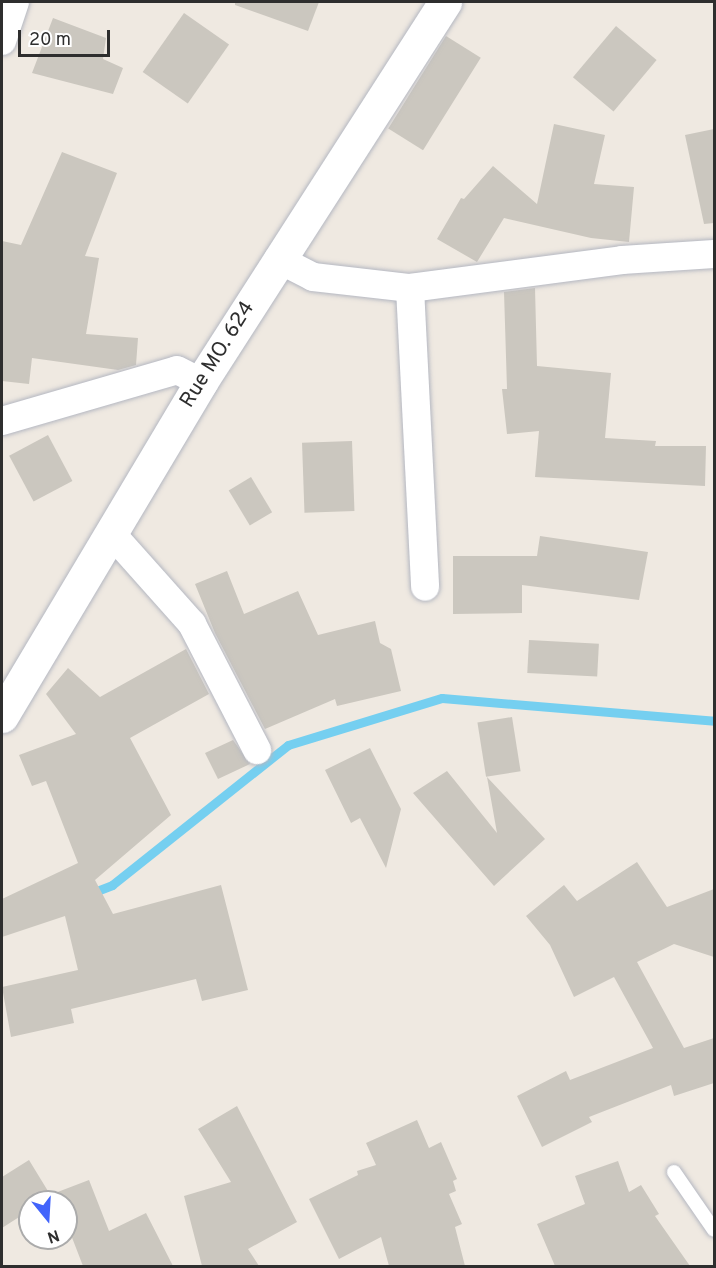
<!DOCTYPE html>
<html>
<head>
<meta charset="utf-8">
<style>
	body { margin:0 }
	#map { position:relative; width:716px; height:1268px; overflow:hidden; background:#efe9e1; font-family:Overpass,sans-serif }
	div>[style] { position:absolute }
	.stream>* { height:9px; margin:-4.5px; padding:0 4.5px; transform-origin:4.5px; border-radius:4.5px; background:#75cff0 }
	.building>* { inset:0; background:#cbc7bf; transform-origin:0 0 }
	.roads { filter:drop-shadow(0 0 2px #b4b7c1) drop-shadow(0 0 2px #b4b7c1) }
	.lane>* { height:14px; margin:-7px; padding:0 7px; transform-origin:7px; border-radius:7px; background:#fff }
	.street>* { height:28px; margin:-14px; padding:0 14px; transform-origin:14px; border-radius:14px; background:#fff }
	.secondary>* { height:33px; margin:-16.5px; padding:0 16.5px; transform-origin:16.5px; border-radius:16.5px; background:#fff }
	span { translate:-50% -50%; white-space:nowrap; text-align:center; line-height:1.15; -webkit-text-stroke:5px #fff; paint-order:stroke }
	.street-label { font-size:21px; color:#2e2e2e }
	.frame { position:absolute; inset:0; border:3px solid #2e2e2e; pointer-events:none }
	.north { position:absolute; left:18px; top:1190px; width:60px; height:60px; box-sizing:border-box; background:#fff; border:2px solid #ababab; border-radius:50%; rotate:162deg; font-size:16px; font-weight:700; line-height:24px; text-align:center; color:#2e2e2e }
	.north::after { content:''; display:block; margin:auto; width:21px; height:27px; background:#4264fb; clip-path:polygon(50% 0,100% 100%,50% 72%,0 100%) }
	.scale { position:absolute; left:18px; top:30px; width:92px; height:27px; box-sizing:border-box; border:3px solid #2e2e2e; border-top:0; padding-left:8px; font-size:18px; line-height:21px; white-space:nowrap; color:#2e2e2e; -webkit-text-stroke:4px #fff; paint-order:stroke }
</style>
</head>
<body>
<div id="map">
	<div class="stream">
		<i style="left:89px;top:894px;width:25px;rotate:-21deg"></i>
		<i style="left:112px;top:885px;width:225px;rotate:-38.5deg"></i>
		<i style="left:288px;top:745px;width:161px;rotate:-17deg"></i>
		<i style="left:442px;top:698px;width:273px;rotate:4.8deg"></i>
	</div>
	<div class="building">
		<i style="clip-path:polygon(235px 2px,319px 2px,308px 31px,235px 5px)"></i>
		<i style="left:184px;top:13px;width:55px;height:72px;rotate:35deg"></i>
		<i style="clip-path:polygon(53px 18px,106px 38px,103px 59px,123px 68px,113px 94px,32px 73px)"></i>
		<i style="left:616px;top:26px;width:53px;height:67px;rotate:40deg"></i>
		<i style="left:446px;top:36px;width:41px;height:109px;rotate:32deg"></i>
		<i style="clip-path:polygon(554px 124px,605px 135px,594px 184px,634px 187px,629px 242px,591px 238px,504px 218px,477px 262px,437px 239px,461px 198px,464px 199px,493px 166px,537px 204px)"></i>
		<i style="clip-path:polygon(714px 129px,714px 223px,704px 224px,685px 135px)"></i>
		<i style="clip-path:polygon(62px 152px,117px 173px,85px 256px,99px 258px,86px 334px,138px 338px,136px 365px,118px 370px,32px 358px,29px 384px,2px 381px,2px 241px,21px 245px)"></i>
		<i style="clip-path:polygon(535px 288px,537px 366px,611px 373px,605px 438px,656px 441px,655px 446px,706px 446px,705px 486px,535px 477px,539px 431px,507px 434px,502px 389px,507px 389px,504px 292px)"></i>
		<i style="left:48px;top:435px;width:52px;height:44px;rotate:62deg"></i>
		<i style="left:352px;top:441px;width:70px;height:50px;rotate:88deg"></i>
		<i style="left:251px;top:477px;width:41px;height:26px;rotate:59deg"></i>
		<i style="clip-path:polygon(540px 536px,648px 552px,639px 600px,522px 585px,522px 613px,453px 614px,453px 556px,537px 556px)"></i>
		<i style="clip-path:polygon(227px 571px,244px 614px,298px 591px,318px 635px,375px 621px,380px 643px,391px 649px,401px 691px,337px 706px,335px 699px,265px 729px,215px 633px,195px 584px)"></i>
		<i style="left:529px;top:640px;width:70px;height:33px;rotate:3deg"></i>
		<i style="clip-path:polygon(186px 649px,209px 694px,130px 738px,171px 815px,95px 880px,113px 914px,221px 885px,248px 990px,202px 1001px,196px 979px,71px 1009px,74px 1023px,11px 1037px,2px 987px,78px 970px,65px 916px,2px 937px,2px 899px,78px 863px,46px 781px,32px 786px,19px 755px,76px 734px,46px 694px,68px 668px,100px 697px)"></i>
		<i style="left:512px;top:717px;width:55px;height:35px;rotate:81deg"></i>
		<i style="clip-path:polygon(233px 740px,250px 764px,218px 779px,205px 753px)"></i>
		<i style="clip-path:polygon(370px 748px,401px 809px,386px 868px,360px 818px,351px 823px,325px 770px)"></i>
		<i style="clip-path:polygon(447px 771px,497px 833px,487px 777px,545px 839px,494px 886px,413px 793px)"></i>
		<i style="clip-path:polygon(637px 862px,667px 907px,714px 889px,714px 957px,674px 944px,637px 962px,684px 1048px,714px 1038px,714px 1083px,674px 1096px,671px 1085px,589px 1117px,592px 1122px,542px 1147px,517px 1096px,566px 1071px,570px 1080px,653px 1048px,614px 977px,574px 997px,550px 945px,526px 916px,564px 885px,577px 901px)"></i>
		<i style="clip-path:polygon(237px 1106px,297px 1222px,248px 1249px,259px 1266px,202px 1266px,184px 1196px,231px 1182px,198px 1129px)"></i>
		<i style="clip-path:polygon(417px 1120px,429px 1148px,441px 1142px,457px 1179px,453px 1181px,456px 1191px,449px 1194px,462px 1224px,455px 1227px,465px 1266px,389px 1266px,381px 1237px,339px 1259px,309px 1199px,358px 1175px,357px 1171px,376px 1165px,366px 1143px)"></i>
		<i style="clip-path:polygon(29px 1160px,51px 1196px,43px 1202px,30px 1202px,30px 1210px,2px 1228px,2px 1177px)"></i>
		<i style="clip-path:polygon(618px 1161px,629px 1192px,641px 1185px,659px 1214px,655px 1216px,690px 1266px,555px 1266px,537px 1224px,585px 1204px,575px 1176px)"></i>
		<i style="clip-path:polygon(89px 1180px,109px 1231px,146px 1213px,173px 1266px,83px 1266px,66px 1222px,66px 1202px,58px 1202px,55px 1193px)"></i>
	</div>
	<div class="roads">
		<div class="lane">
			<i style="left:674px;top:1172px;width:70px;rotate:55.4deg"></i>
		</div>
		<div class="street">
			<i style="left:2px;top:41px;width:41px;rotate:-71.6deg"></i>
			<i style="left:278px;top:259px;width:39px;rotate:27deg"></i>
			<i style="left:313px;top:277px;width:98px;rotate:6.5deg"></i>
			<i style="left:410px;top:288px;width:214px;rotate:-7.5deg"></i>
			<i style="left:622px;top:260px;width:92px;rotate:-3.7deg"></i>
			<i style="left:410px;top:288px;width:299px;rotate:87.1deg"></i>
			<i style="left:2px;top:421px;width:182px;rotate:-16.2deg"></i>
			<i style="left:177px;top:370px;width:27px;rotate:27deg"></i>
			<i style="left:111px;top:533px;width:122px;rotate:48.3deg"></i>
			<i style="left:192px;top:624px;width:142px;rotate:62.7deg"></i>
		</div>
		<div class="secondary">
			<i style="left:2px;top:716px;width:389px;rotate:-59.2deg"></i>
			<i style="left:201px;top:382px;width:452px;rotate:-57.3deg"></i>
		</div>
	</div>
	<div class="street-label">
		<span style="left:218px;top:355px;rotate:-58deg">Rue MO. 624</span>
	</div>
	<div class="frame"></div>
	<div class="north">N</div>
	<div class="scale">20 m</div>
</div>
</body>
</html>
